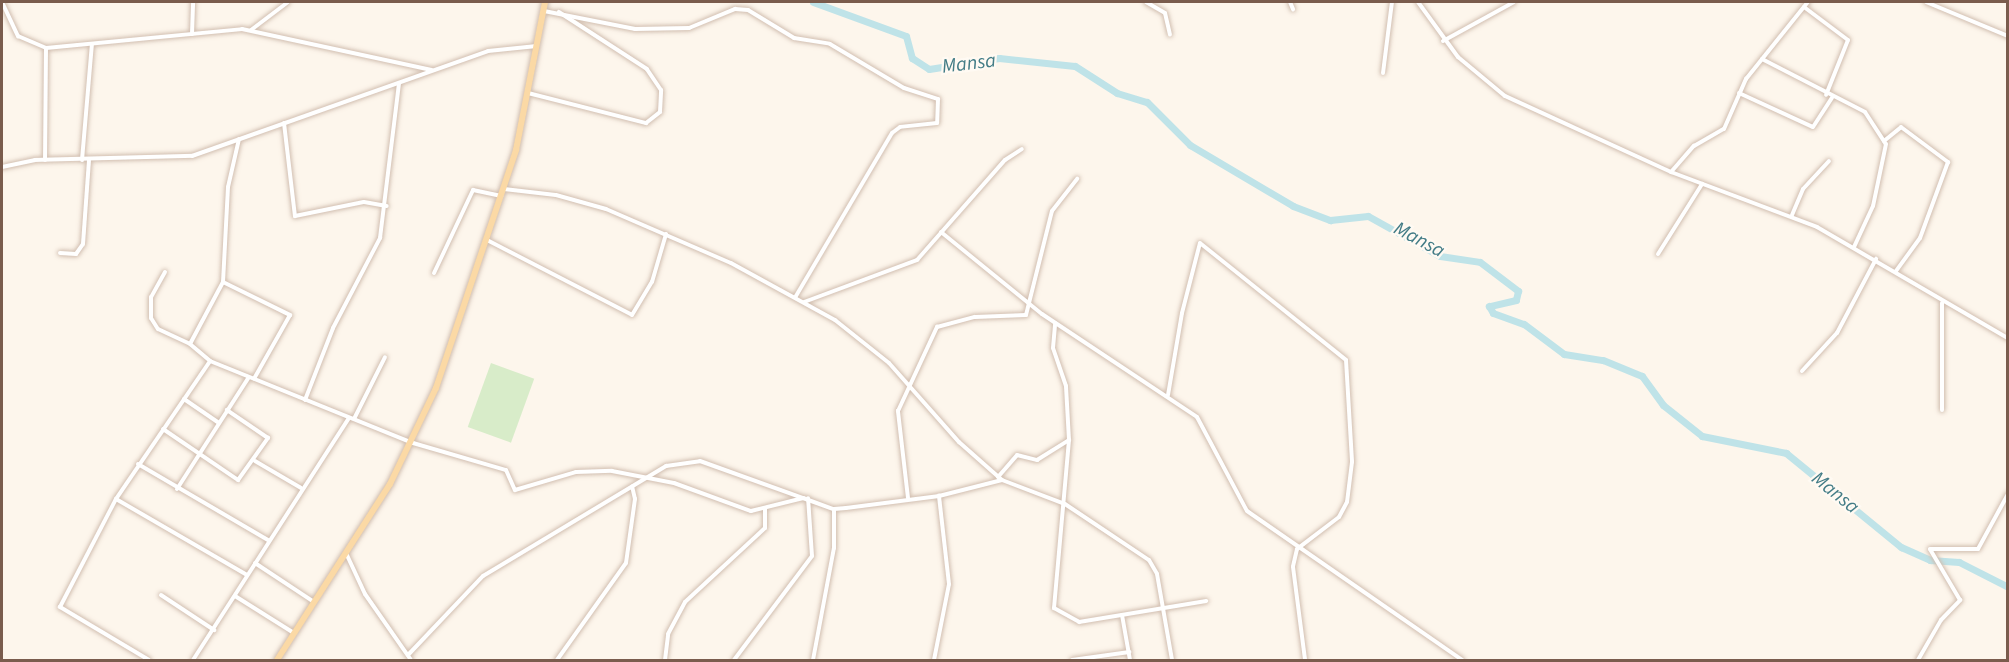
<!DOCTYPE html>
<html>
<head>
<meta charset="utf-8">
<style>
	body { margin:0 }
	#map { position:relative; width:2009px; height:662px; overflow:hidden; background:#fdf6ec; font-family:"Source Sans 3",sans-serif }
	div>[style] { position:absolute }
	.green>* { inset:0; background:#d8ecc9; transform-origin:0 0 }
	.river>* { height:7px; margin:-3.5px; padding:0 3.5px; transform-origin:3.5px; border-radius:3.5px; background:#bfe3e8 }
	.roads { filter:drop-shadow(0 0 2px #d1beb0) drop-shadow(0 0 2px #d1beb0) }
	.street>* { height:4px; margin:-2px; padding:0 2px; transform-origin:2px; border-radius:2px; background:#fff }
	.primary>* { height:6px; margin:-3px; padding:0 3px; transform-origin:3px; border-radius:3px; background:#fbd9a5 }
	span { translate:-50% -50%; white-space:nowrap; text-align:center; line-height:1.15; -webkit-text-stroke:4.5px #fffaf3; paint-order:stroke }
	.water-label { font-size:20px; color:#437c86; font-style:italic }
	.frame { position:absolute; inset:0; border:3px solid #7a5c4d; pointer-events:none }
</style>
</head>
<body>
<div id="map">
	<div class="green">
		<i style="left:491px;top:363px;width:46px;height:68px;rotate:20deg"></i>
	</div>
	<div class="river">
		<i style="left:813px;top:2px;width:99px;rotate:20.1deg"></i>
		<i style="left:906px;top:36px;width:23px;rotate:75deg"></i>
		<i style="left:912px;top:58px;width:20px;rotate:33deg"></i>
		<i style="left:929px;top:69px;width:71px;rotate:-8.9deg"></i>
		<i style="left:999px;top:58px;width:76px;rotate:6deg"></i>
		<i style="left:1075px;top:66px;width:50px;rotate:32.7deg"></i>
		<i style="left:1117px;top:93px;width:31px;rotate:17deg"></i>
		<i style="left:1147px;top:102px;width:61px;rotate:45deg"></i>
		<i style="left:1190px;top:145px;width:120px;rotate:30.6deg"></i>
		<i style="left:1293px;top:206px;width:40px;rotate:21deg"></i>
		<i style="left:1330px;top:220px;width:38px;rotate:-6deg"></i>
		<i style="left:1368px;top:216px;width:82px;rotate:29.1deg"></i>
		<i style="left:1440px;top:256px;width:40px;rotate:8.5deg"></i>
		<i style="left:1480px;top:262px;width:48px;rotate:37.3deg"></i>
		<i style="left:1518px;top:291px;width:9px;rotate:103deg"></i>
		<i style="left:1516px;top:300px;width:28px;rotate:167deg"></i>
		<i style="left:1489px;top:306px;width:8px;rotate:60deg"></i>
		<i style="left:1493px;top:313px;width:33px;rotate:20deg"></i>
		<i style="left:1524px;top:324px;width:50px;rotate:36.9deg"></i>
		<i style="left:1564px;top:354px;width:39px;rotate:9deg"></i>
		<i style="left:1603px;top:360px;width:42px;rotate:22.3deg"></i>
		<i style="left:1642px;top:376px;width:36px;rotate:54deg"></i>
		<i style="left:1663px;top:405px;width:50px;rotate:38.5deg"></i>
		<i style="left:1702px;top:436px;width:86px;rotate:11.4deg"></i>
		<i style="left:1786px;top:453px;width:149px;rotate:39.3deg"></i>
		<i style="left:1901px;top:547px;width:32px;rotate:24deg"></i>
		<i style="left:1930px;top:560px;width:29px;rotate:4deg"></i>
		<i style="left:1959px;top:562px;width:55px;rotate:27deg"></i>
	</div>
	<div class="roads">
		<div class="street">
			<i style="left:2px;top:2px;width:38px;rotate:65deg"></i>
			<i style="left:18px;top:36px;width:30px;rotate:23deg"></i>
			<i style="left:46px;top:48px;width:112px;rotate:90.5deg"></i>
			<i style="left:1146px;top:2px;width:22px;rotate:30deg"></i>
			<i style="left:1165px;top:13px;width:22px;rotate:77deg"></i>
			<i style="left:1290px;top:2px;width:8px;rotate:67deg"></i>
			<i style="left:1418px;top:2px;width:68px;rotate:54deg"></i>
			<i style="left:1458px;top:57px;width:61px;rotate:39.7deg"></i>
			<i style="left:1505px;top:96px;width:183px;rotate:24.6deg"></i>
			<i style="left:1671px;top:172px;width:156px;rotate:20.6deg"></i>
			<i style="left:1817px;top:227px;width:221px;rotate:30.2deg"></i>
			<i style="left:1926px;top:2px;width:89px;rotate:22.5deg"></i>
			<i style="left:1804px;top:7px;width:55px;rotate:36.9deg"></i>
			<i style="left:1848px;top:40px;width:59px;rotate:111.8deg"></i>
			<i style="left:544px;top:11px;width:93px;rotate:11.2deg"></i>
			<i style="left:635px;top:29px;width:54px;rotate:-1.1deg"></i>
			<i style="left:689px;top:28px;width:50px;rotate:-22.4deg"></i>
			<i style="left:735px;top:9px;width:13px;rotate:4deg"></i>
			<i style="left:748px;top:10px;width:54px;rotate:31.3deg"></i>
			<i style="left:794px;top:38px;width:36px;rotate:9deg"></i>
			<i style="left:830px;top:44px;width:86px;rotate:30.7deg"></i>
			<i style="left:904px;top:88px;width:36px;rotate:18deg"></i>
			<i style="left:938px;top:99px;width:24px;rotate:92deg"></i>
			<i style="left:937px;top:123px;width:37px;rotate:174deg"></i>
			<i style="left:900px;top:127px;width:10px;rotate:143deg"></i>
			<i style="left:892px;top:133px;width:191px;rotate:120.5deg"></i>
			<i style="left:251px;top:30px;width:46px;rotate:-37.1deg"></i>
			<i style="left:192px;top:34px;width:32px;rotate:-88deg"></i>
			<i style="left:1443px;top:41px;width:81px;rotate:-28.8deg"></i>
			<i style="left:46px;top:48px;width:197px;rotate:-5.5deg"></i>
			<i style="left:242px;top:29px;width:194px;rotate:12.2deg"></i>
			<i style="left:1762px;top:59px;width:116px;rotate:27.2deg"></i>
			<i style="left:1865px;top:112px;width:38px;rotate:57deg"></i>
			<i style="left:1886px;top:144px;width:63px;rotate:101.8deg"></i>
			<i style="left:1873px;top:206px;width:45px;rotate:114.9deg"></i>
			<i style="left:1383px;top:73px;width:72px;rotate:-82.8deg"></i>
			<i style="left:528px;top:93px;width:122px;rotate:14.3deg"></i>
			<i style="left:646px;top:123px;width:18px;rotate:-38deg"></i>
			<i style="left:660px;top:112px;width:22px;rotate:-87deg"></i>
			<i style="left:661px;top:90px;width:25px;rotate:-124deg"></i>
			<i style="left:647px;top:69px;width:105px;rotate:-147.1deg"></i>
			<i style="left:1739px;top:93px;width:81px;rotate:24.7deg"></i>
			<i style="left:1813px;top:127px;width:35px;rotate:-57deg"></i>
			<i style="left:284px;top:123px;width:94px;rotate:83.3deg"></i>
			<i style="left:295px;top:216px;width:70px;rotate:-11.5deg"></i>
			<i style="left:364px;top:202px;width:23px;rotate:10deg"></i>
			<i style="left:239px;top:139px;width:49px;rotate:102.9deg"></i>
			<i style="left:228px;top:187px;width:95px;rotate:93deg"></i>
			<i style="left:223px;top:282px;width:70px;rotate:118deg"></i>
			<i style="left:190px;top:344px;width:26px;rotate:40deg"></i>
			<i style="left:210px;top:361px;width:219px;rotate:22deg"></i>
			<i style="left:413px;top:443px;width:97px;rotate:16.2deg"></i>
			<i style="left:506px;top:470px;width:22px;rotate:66deg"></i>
			<i style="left:515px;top:490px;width:64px;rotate:-16.4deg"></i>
			<i style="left:576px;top:472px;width:36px;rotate:-2deg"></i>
			<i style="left:612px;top:471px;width:63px;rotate:11deg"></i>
			<i style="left:674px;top:483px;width:82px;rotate:20deg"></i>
			<i style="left:751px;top:511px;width:54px;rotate:-14deg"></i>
			<i style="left:803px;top:498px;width:33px;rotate:20deg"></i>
			<i style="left:834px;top:509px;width:12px;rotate:-5deg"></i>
			<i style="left:846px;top:508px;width:94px;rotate:-7.4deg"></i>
			<i style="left:939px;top:496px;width:65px;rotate:-14.3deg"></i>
			<i style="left:1884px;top:141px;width:22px;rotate:-39deg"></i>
			<i style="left:1901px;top:127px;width:59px;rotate:36.7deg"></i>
			<i style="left:1948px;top:162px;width:81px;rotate:110.2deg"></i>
			<i style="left:1920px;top:238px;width:41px;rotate:126deg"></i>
			<i style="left:82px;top:160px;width:116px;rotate:-85.1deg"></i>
			<i style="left:2px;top:167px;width:34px;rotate:-12deg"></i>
			<i style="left:35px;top:160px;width:157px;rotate:-1.5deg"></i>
			<i style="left:192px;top:156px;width:314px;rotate:-19.5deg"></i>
			<i style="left:488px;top:51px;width:49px;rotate:-5.8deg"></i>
			<i style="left:1671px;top:172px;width:35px;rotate:-49deg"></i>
			<i style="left:1694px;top:146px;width:34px;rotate:-30deg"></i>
			<i style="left:1724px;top:129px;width:55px;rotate:-66.3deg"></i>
			<i style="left:1746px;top:79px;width:99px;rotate:-51.2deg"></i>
			<i style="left:504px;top:189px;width:52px;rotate:6.6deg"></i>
			<i style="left:556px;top:195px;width:52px;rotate:15.6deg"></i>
			<i style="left:606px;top:209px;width:136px;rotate:23.4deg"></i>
			<i style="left:731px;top:263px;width:119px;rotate:28.7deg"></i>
			<i style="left:835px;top:320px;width:69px;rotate:38.5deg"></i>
			<i style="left:889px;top:363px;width:106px;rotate:48.5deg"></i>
			<i style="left:959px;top:442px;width:57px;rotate:41.5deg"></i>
			<i style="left:1002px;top:480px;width:67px;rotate:20.9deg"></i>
			<i style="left:1065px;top:504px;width:101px;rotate:33.7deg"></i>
			<i style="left:1149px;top:560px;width:16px;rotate:60deg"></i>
			<i style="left:1157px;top:574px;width:87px;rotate:80.1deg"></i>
			<i style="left:1792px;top:215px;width:28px;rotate:-67deg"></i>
			<i style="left:1803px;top:189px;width:38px;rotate:-47deg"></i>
			<i style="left:941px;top:232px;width:130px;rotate:39.1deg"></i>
			<i style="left:1042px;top:314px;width:186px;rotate:33.6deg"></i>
			<i style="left:1197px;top:417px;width:106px;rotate:62deg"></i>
			<i style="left:1247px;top:511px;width:262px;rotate:34.7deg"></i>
			<i style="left:487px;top:240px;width:163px;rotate:27.3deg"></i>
			<i style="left:632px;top:315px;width:39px;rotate:-59deg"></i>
			<i style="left:652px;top:282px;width:50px;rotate:-73.7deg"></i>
			<i style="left:60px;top:253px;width:16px;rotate:4deg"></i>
			<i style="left:76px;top:254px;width:12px;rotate:-55deg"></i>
			<i style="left:83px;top:244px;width:84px;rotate:-85.9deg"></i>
			<i style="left:1658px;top:254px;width:83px;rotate:-57.8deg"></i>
			<i style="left:165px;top:272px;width:29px;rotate:119deg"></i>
			<i style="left:151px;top:297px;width:21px;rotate:90deg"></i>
			<i style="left:151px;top:318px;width:13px;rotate:58deg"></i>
			<i style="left:158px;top:329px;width:35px;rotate:25deg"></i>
			<i style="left:434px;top:273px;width:92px;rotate:-64.8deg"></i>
			<i style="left:473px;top:190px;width:29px;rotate:12deg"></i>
			<i style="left:223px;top:282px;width:75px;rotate:26.2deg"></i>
			<i style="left:290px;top:315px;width:73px;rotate:119.4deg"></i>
			<i style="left:804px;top:302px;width:121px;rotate:-20.4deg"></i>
			<i style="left:917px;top:260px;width:133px;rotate:-48.7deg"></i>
			<i style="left:1005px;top:160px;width:20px;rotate:-33deg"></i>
			<i style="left:1802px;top:371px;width:52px;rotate:-47.4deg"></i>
			<i style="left:1837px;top:333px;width:84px;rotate:-62.2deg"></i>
			<i style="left:1168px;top:395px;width:83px;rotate:-80.3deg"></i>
			<i style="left:1182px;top:313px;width:72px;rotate:-75.6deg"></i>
			<i style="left:1200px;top:243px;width:187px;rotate:38.7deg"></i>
			<i style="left:1346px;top:360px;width:102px;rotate:86.6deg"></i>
			<i style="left:1352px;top:462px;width:40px;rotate:97.1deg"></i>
			<i style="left:1347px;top:502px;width:17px;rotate:118deg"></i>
			<i style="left:1339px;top:517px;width:53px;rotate:142.7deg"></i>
			<i style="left:1297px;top:549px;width:18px;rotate:103deg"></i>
			<i style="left:1293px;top:567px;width:94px;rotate:82.6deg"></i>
			<i style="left:184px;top:399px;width:42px;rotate:34.4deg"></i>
			<i style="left:305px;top:400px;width:77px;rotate:-68.7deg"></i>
			<i style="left:333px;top:328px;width:102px;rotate:-62.4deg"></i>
			<i style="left:380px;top:238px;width:156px;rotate:-83deg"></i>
			<i style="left:1942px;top:410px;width:107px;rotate:-90deg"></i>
			<i style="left:354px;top:419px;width:69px;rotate:-63.4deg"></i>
			<i style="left:163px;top:429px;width:91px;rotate:34.2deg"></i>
			<i style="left:238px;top:480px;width:52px;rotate:-54.5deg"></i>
			<i style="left:268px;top:438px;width:50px;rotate:-145.7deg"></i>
			<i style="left:1069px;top:440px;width:169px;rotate:95.1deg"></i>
			<i style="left:1054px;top:608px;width:29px;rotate:29deg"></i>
			<i style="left:1079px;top:622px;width:129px;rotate:-9.4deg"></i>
			<i style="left:255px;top:461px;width:53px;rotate:30.4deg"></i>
			<i style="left:138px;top:464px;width:151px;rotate:30.3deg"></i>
			<i style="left:998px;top:477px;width:29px;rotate:-49deg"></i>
			<i style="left:1017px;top:455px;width:21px;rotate:14deg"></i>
			<i style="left:1037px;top:460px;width:38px;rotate:-32deg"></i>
			<i style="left:1069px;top:440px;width:54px;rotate:-93.2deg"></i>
			<i style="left:1066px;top:386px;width:40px;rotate:-108.9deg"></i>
			<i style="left:1053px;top:348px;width:25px;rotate:-85deg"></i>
			<i style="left:177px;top:489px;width:133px;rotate:-57.3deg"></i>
			<i style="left:908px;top:498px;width:88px;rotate:-96.6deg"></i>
			<i style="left:898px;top:411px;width:93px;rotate:-65.1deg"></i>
			<i style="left:937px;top:327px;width:39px;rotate:-15deg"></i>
			<i style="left:975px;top:317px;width:51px;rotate:-2.2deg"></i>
			<i style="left:1026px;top:315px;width:107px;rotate:-76deg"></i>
			<i style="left:1052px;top:211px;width:41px;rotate:-52deg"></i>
			<i style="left:116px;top:499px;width:151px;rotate:30.1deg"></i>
			<i style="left:346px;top:553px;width:45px;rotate:65.1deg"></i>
			<i style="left:365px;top:594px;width:80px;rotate:55.1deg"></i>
			<i style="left:255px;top:563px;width:71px;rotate:33.5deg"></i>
			<i style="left:161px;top:595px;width:64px;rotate:33.4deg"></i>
			<i style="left:235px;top:596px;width:70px;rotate:32.1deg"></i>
			<i style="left:1122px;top:615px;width:46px;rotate:79.9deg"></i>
			<i style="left:408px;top:655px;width:109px;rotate:-46.5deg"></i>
			<i style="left:483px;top:576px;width:214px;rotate:-31deg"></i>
			<i style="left:666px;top:466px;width:34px;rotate:-8deg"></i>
			<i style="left:700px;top:461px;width:109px;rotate:19.8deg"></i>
			<i style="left:149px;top:660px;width:104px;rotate:-149.2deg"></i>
			<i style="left:60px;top:607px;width:122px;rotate:-62.6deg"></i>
			<i style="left:116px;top:499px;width:167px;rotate:-55.7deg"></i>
			<i style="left:193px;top:660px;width:288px;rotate:-57.2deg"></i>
			<i style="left:557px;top:660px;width:119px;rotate:-54.6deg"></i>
			<i style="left:626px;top:563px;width:65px;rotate:-82deg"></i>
			<i style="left:635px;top:499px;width:13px;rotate:-103deg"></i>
			<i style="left:665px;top:660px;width:26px;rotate:-83deg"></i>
			<i style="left:668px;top:634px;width:36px;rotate:-62deg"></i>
			<i style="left:685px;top:602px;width:109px;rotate:-42.8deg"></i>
			<i style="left:765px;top:528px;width:20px;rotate:-90deg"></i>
			<i style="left:734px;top:660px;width:130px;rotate:-53.1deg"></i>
			<i style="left:812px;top:556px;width:58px;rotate:-93.9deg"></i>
			<i style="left:813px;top:660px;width:114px;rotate:-79.4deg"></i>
			<i style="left:834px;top:548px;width:39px;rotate:-90deg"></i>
			<i style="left:934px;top:660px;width:77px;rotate:-78.8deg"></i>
			<i style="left:949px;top:584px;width:89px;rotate:-96.5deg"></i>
			<i style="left:1072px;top:660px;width:58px;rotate:-8deg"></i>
			<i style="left:1918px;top:660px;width:46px;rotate:-60.1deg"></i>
			<i style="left:1941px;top:620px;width:28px;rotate:-46deg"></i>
			<i style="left:1960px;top:600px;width:59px;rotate:-120.5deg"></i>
			<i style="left:1930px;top:549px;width:48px"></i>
			<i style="left:1978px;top:549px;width:63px;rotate:-61.4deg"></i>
		</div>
		<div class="primary">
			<i style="left:277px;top:660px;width:209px;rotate:-57.3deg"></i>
			<i style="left:390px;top:484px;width:106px;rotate:-64.4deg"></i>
			<i style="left:436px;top:388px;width:251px;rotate:-71.4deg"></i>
			<i style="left:516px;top:150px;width:151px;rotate:-78.9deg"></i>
		</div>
	</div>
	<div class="water-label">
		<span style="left:969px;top:64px;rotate:-7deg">Mansa</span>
		<span style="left:1419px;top:240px;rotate:28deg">Mansa</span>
		<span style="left:1835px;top:493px;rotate:39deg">Mansa</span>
	</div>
	<div class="frame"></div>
</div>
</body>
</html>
